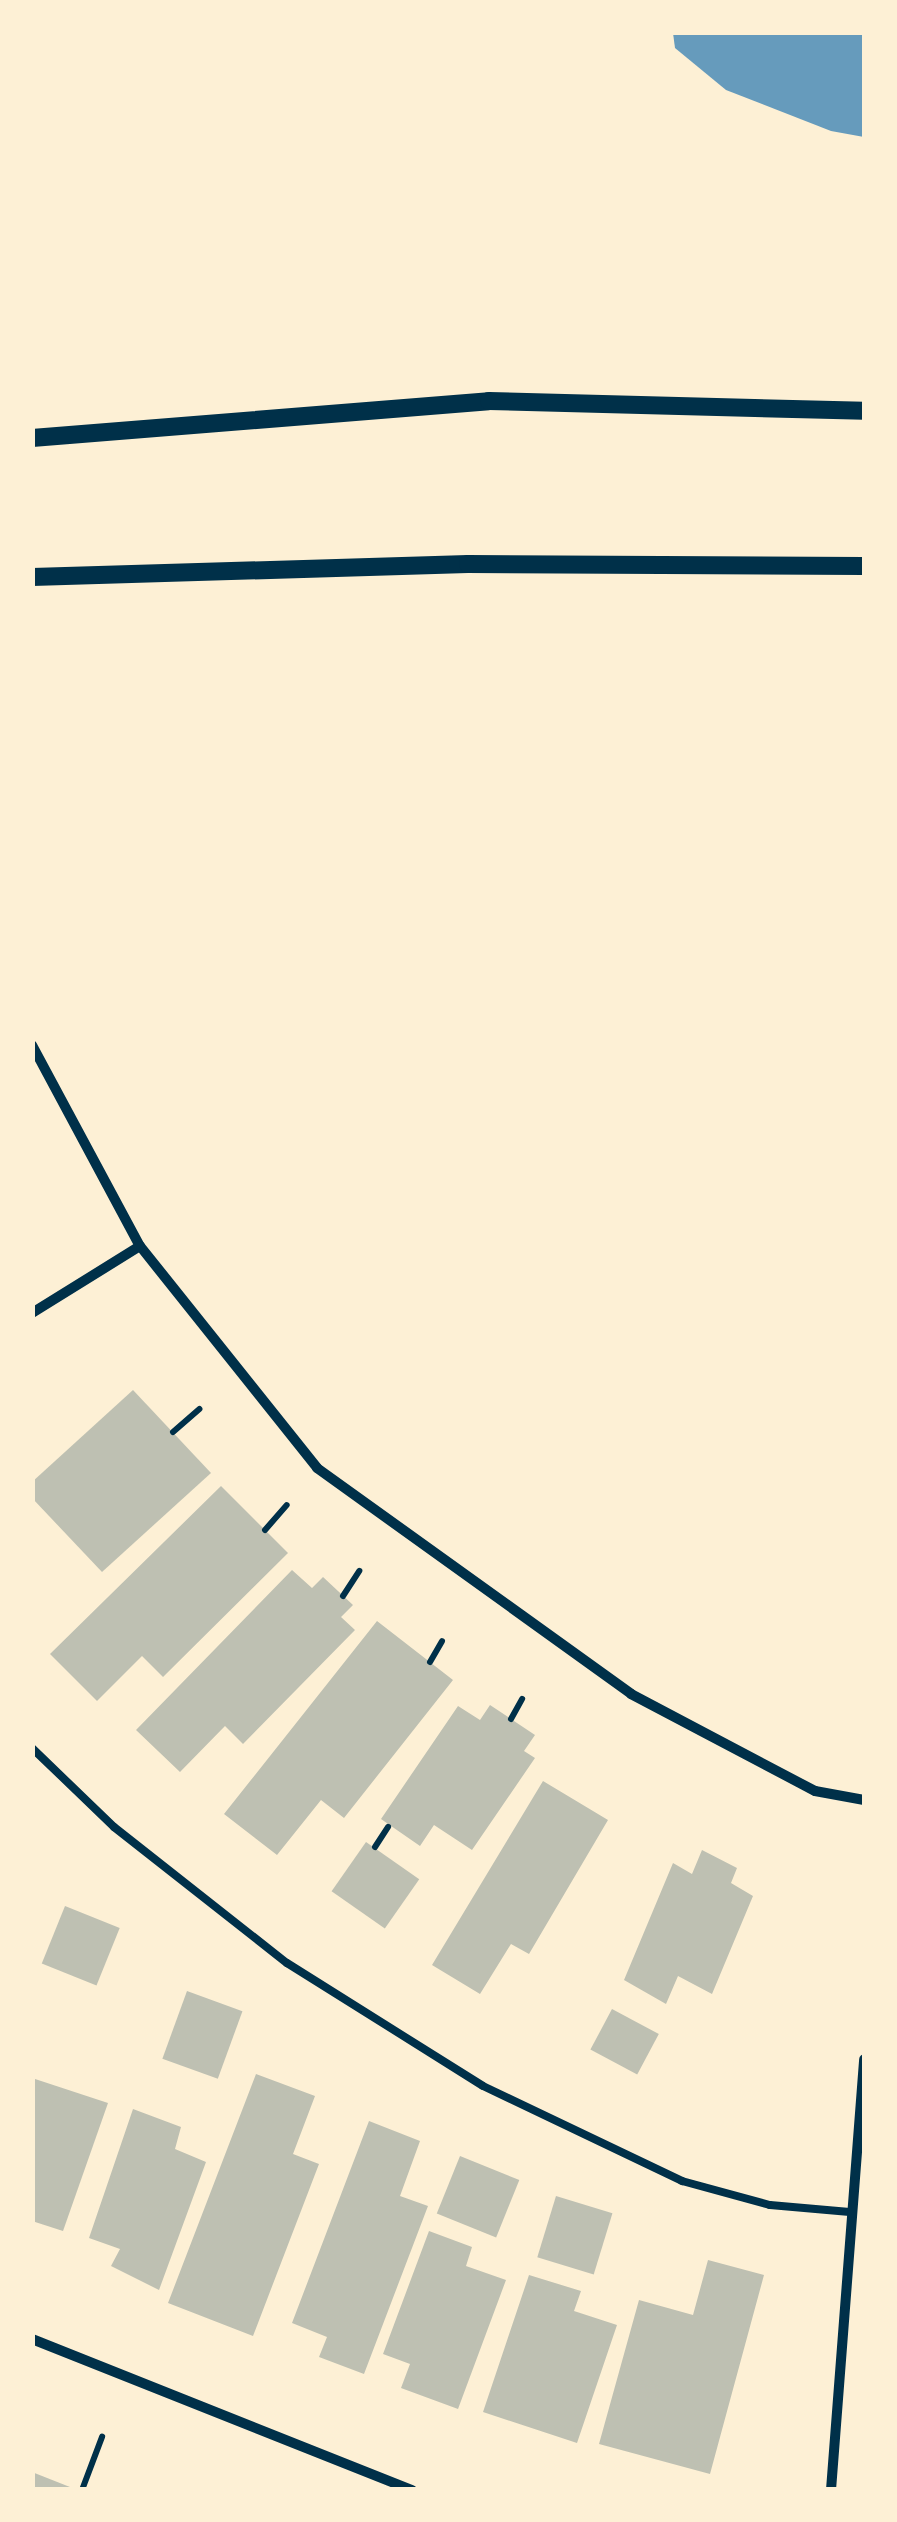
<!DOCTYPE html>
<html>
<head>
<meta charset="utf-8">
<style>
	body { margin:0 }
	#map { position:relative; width:897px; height:2522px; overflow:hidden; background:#fdf0d5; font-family:Mulish,sans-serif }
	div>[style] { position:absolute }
	.water>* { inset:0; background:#669bbc }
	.building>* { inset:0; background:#bec0b2; transform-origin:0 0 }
	.path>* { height:6px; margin:-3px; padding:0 3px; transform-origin:3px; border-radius:3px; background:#003049 }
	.service>* { height:8px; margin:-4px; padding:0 4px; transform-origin:4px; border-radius:4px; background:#003049 }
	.minor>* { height:10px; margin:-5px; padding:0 5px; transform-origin:5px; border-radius:5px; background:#003049 }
	.tertiary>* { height:18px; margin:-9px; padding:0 9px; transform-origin:9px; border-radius:9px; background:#003049 }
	span { translate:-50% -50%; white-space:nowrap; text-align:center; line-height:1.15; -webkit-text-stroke:8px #fdf0d5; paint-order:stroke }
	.frame { position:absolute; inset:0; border:35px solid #fdf0d5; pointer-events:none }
</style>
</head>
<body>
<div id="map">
	<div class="water">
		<i style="clip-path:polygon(673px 33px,864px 33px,864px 137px,831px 131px,726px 90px,675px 48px)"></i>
	</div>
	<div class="building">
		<i style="clip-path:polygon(133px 1390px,211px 1473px,102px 1572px,32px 1498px,32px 1482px)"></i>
		<i style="clip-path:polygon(221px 1486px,288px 1553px,163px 1677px,142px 1656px,97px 1701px,50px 1654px)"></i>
		<i style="clip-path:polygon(292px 1570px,312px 1588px,323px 1577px,353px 1605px,341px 1617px,355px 1630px,243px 1744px,225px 1726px,180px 1772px,136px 1730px)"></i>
		<i style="clip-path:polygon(377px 1621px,453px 1680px,344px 1818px,321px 1800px,277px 1855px,224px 1814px)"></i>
		<i style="clip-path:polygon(490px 1705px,535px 1735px,524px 1751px,535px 1758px,472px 1850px,434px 1825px,420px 1846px,381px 1819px,458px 1706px,480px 1720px)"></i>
		<i style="clip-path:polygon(543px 1781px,608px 1820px,529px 1954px,511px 1944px,480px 1994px,432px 1965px)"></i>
		<i style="left:366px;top:1842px;width:65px;height:60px;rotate:35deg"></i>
		<i style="clip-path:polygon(702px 1850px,737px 1868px,731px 1883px,753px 1896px,712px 1994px,678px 1976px,666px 2004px,624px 1980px,673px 1863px,692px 1874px)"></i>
		<i style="left:65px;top:1906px;width:59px;height:62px;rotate:22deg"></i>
		<i style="left:187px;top:1991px;width:59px;height:72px;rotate:20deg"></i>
		<i style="left:612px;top:2009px;width:53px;height:46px;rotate:28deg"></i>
		<i style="clip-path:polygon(256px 2074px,315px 2096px,293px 2154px,319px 2164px,253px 2336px,168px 2303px)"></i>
		<i style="clip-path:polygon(32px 2078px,108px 2103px,63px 2231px,32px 2221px)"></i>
		<i style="clip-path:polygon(133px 2109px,181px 2127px,175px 2149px,206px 2162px,159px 2290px,111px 2266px,120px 2249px,89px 2238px)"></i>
		<i style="clip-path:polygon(369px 2121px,420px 2141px,400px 2196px,428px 2206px,364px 2374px,319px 2357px,327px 2337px,292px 2323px)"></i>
		<i style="left:460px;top:2156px;width:64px;height:62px;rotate:22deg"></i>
		<i style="left:556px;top:2196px;width:59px;height:64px;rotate:17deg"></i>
		<i style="clip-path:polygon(429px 2231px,472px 2247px,466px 2266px,506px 2280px,458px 2409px,401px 2388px,410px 2364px,383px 2354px)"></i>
		<i style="clip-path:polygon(708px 2260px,764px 2275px,710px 2474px,599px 2444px,639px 2300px,693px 2315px)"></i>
		<i style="clip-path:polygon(529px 2275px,581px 2291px,574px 2311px,617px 2325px,577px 2443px,483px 2412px)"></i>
		<i style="clip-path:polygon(32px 2472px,75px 2489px,75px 2490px,32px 2490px)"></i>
	</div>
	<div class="path">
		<i style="left:173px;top:1432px;width:35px;rotate:-41deg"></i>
		<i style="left:265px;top:1530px;width:33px;rotate:-49deg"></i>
		<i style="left:343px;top:1596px;width:30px;rotate:-57deg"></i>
		<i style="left:430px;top:1662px;width:24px;rotate:-60deg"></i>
		<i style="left:511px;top:1719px;width:23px;rotate:-61deg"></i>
		<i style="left:375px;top:1847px;width:24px;rotate:-57deg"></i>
		<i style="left:82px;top:2490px;width:57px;rotate:-69.3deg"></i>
	</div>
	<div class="service">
		<i style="left:32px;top:1748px;width:114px;rotate:43.9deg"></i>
		<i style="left:114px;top:1827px;width:220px;rotate:38.2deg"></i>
		<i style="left:287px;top:1963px;width:231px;rotate:32.1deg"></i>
		<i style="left:483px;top:2086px;width:221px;rotate:25.5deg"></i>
		<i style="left:682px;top:2181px;width:91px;rotate:15.3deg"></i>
		<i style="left:770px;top:2205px;width:80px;rotate:5deg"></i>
	</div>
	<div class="minor">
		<i style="left:32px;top:1045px;width:228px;rotate:61.8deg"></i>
		<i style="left:140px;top:1246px;width:284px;rotate:51.4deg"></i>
		<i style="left:317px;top:1468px;width:387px;rotate:35.7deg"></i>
		<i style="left:631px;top:1694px;width:208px;rotate:27.8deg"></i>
		<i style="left:815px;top:1791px;width:50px;rotate:10.4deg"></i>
		<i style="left:32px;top:1313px;width:127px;rotate:-31.8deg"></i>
		<i style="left:32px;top:2339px;width:409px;rotate:21.7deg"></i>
		<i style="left:831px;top:2490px;width:432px;rotate:-85.6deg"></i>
	</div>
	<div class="tertiary">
		<i style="left:32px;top:438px;width:458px;rotate:-4.6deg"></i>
		<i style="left:489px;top:401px;width:375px;rotate:1.5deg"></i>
		<i style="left:32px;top:577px;width:436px;rotate:-1.7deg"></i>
		<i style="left:468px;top:564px;width:396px;rotate:0.3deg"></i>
	</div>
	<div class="frame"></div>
</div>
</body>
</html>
